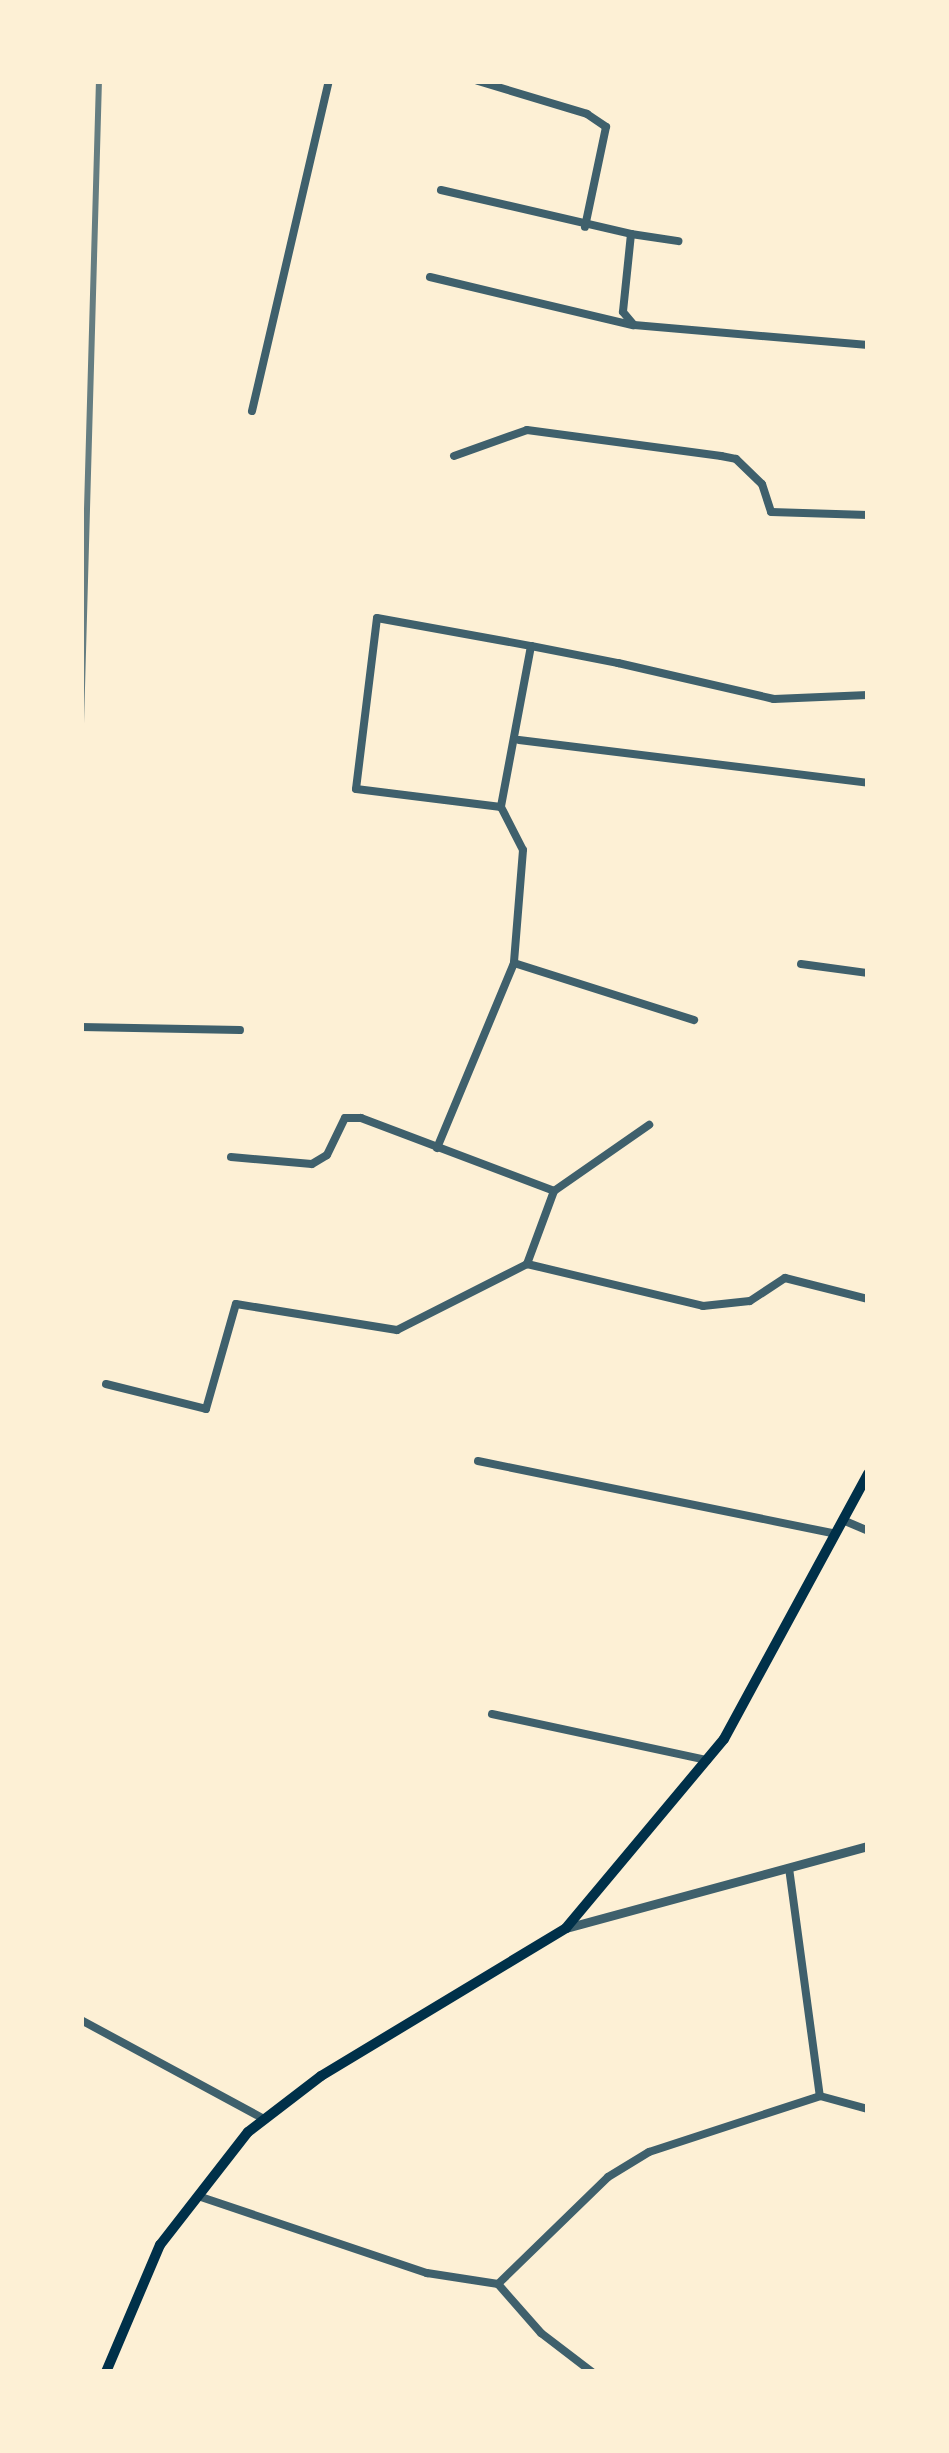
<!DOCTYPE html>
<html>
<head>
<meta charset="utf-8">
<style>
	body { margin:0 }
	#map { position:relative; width:949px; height:2453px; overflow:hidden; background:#fdf0d5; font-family:"Playfair Display",serif }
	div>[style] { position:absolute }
	.minor>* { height:8px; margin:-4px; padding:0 4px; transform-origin:4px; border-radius:4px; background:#3f606c }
	.tertiary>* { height:9px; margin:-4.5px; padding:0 4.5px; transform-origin:4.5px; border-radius:4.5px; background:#3f606c }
	.secondary>* { height:10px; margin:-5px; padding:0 5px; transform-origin:5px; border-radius:5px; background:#003049 }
	.rail>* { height:6px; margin:-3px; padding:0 3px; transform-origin:3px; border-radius:3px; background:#657d81 }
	span { translate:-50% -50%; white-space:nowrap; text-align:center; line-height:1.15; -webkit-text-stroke:9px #fdf0d5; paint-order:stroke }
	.frame { position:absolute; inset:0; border:84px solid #fdf0d5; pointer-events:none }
</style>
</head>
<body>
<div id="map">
	<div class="minor">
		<i style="left:478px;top:81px;width:114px;rotate:16.8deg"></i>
		<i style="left:587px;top:114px;width:23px;rotate:34deg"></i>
		<i style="left:606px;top:127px;width:102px;rotate:101.9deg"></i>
		<i style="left:441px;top:190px;width:195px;rotate:13deg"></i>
		<i style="left:631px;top:234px;width:78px;rotate:95.9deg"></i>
		<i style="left:623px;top:312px;width:17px;rotate:50deg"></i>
		<i style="left:634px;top:325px;width:235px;rotate:4.9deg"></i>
		<i style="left:631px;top:234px;width:48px;rotate:8.5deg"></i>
		<i style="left:430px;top:277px;width:208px;rotate:13.4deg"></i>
		<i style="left:252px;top:411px;width:339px;rotate:-76.9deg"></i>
		<i style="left:454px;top:456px;width:77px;rotate:-19.6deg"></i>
		<i style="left:527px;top:430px;width:196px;rotate:7.6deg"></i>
		<i style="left:721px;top:456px;width:15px;rotate:11deg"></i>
		<i style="left:736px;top:459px;width:36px;rotate:44deg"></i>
		<i style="left:762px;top:484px;width:29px;rotate:72deg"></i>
		<i style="left:771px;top:512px;width:97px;rotate:1.8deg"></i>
		<i style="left:531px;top:646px;width:164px;rotate:100.6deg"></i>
		<i style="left:501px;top:807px;width:146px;rotate:-172.9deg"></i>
		<i style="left:356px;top:789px;width:172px;rotate:-83deg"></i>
		<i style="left:377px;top:618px;width:157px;rotate:10.3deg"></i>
		<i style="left:531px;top:646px;width:89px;rotate:11.1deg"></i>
		<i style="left:618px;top:663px;width:160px;rotate:13deg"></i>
		<i style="left:774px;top:699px;width:94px;rotate:-2.4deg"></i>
		<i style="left:519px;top:740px;width:352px;rotate:7deg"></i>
		<i style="left:501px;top:807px;width:48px;rotate:62.9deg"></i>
		<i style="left:523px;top:850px;width:113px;rotate:94.6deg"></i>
		<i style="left:514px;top:963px;width:189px;rotate:17.6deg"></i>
		<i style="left:801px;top:964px;width:68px;rotate:7.7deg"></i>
		<i style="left:81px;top:1027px;width:159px;rotate:1.1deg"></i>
		<i style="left:437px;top:1148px;width:200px;rotate:-67.4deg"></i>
		<i style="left:231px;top:1157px;width:81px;rotate:4.9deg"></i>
		<i style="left:312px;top:1164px;width:17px;rotate:-31deg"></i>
		<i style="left:327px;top:1155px;width:41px;rotate:-64.1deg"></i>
		<i style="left:345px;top:1118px;width:16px"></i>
		<i style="left:361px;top:1118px;width:206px;rotate:20.7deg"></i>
		<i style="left:554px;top:1191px;width:78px;rotate:110.3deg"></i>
		<i style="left:554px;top:1191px;width:116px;rotate:-34.8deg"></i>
		<i style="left:106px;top:1384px;width:103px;rotate:14deg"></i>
		<i style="left:206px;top:1409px;width:109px;rotate:-74.1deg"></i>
		<i style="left:236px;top:1304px;width:163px;rotate:9.2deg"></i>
		<i style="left:397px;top:1330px;width:146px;rotate:-26.9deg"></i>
		<i style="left:527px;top:1264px;width:181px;rotate:13.4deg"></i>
		<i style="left:703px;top:1306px;width:47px;rotate:-6.1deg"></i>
		<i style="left:750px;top:1301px;width:42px;rotate:-33.3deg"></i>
		<i style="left:785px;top:1278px;width:86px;rotate:14.2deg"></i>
		<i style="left:478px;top:1461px;width:365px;rotate:11.5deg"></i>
		<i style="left:845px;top:1521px;width:25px;rotate:23deg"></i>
		<i style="left:492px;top:1714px;width:220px;rotate:12.1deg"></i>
		<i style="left:789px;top:1868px;width:230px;rotate:82.3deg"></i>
		<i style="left:81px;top:2020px;width:208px;rotate:28.4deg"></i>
		<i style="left:198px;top:2196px;width:242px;rotate:18.6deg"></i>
		<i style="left:427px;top:2273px;width:72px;rotate:8.8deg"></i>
		<i style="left:592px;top:2372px;width:64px;rotate:-142.6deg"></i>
		<i style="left:541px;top:2333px;width:65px;rotate:-131.3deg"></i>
		<i style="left:498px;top:2284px;width:153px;rotate:-44.2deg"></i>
		<i style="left:608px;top:2177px;width:48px;rotate:-31.4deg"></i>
		<i style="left:649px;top:2152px;width:180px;rotate:-18.1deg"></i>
		<i style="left:820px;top:2096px;width:50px;rotate:15.2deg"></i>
	</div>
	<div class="tertiary">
		<i style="left:566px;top:1928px;width:313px;rotate:-15.2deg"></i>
	</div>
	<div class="secondary">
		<i style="left:106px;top:2372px;width:138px;rotate:-67deg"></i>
		<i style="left:160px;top:2245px;width:143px;rotate:-52.1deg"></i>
		<i style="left:248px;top:2132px;width:92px;rotate:-37.5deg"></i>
		<i style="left:321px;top:2076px;width:286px;rotate:-31.1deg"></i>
		<i style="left:566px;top:1928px;width:246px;rotate:-50.1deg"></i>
		<i style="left:724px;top:1739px;width:302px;rotate:-61.5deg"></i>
	</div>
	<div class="rail">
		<i style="left:81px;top:724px;width:643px;rotate:-88.4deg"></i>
	</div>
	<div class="frame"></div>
</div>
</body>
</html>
